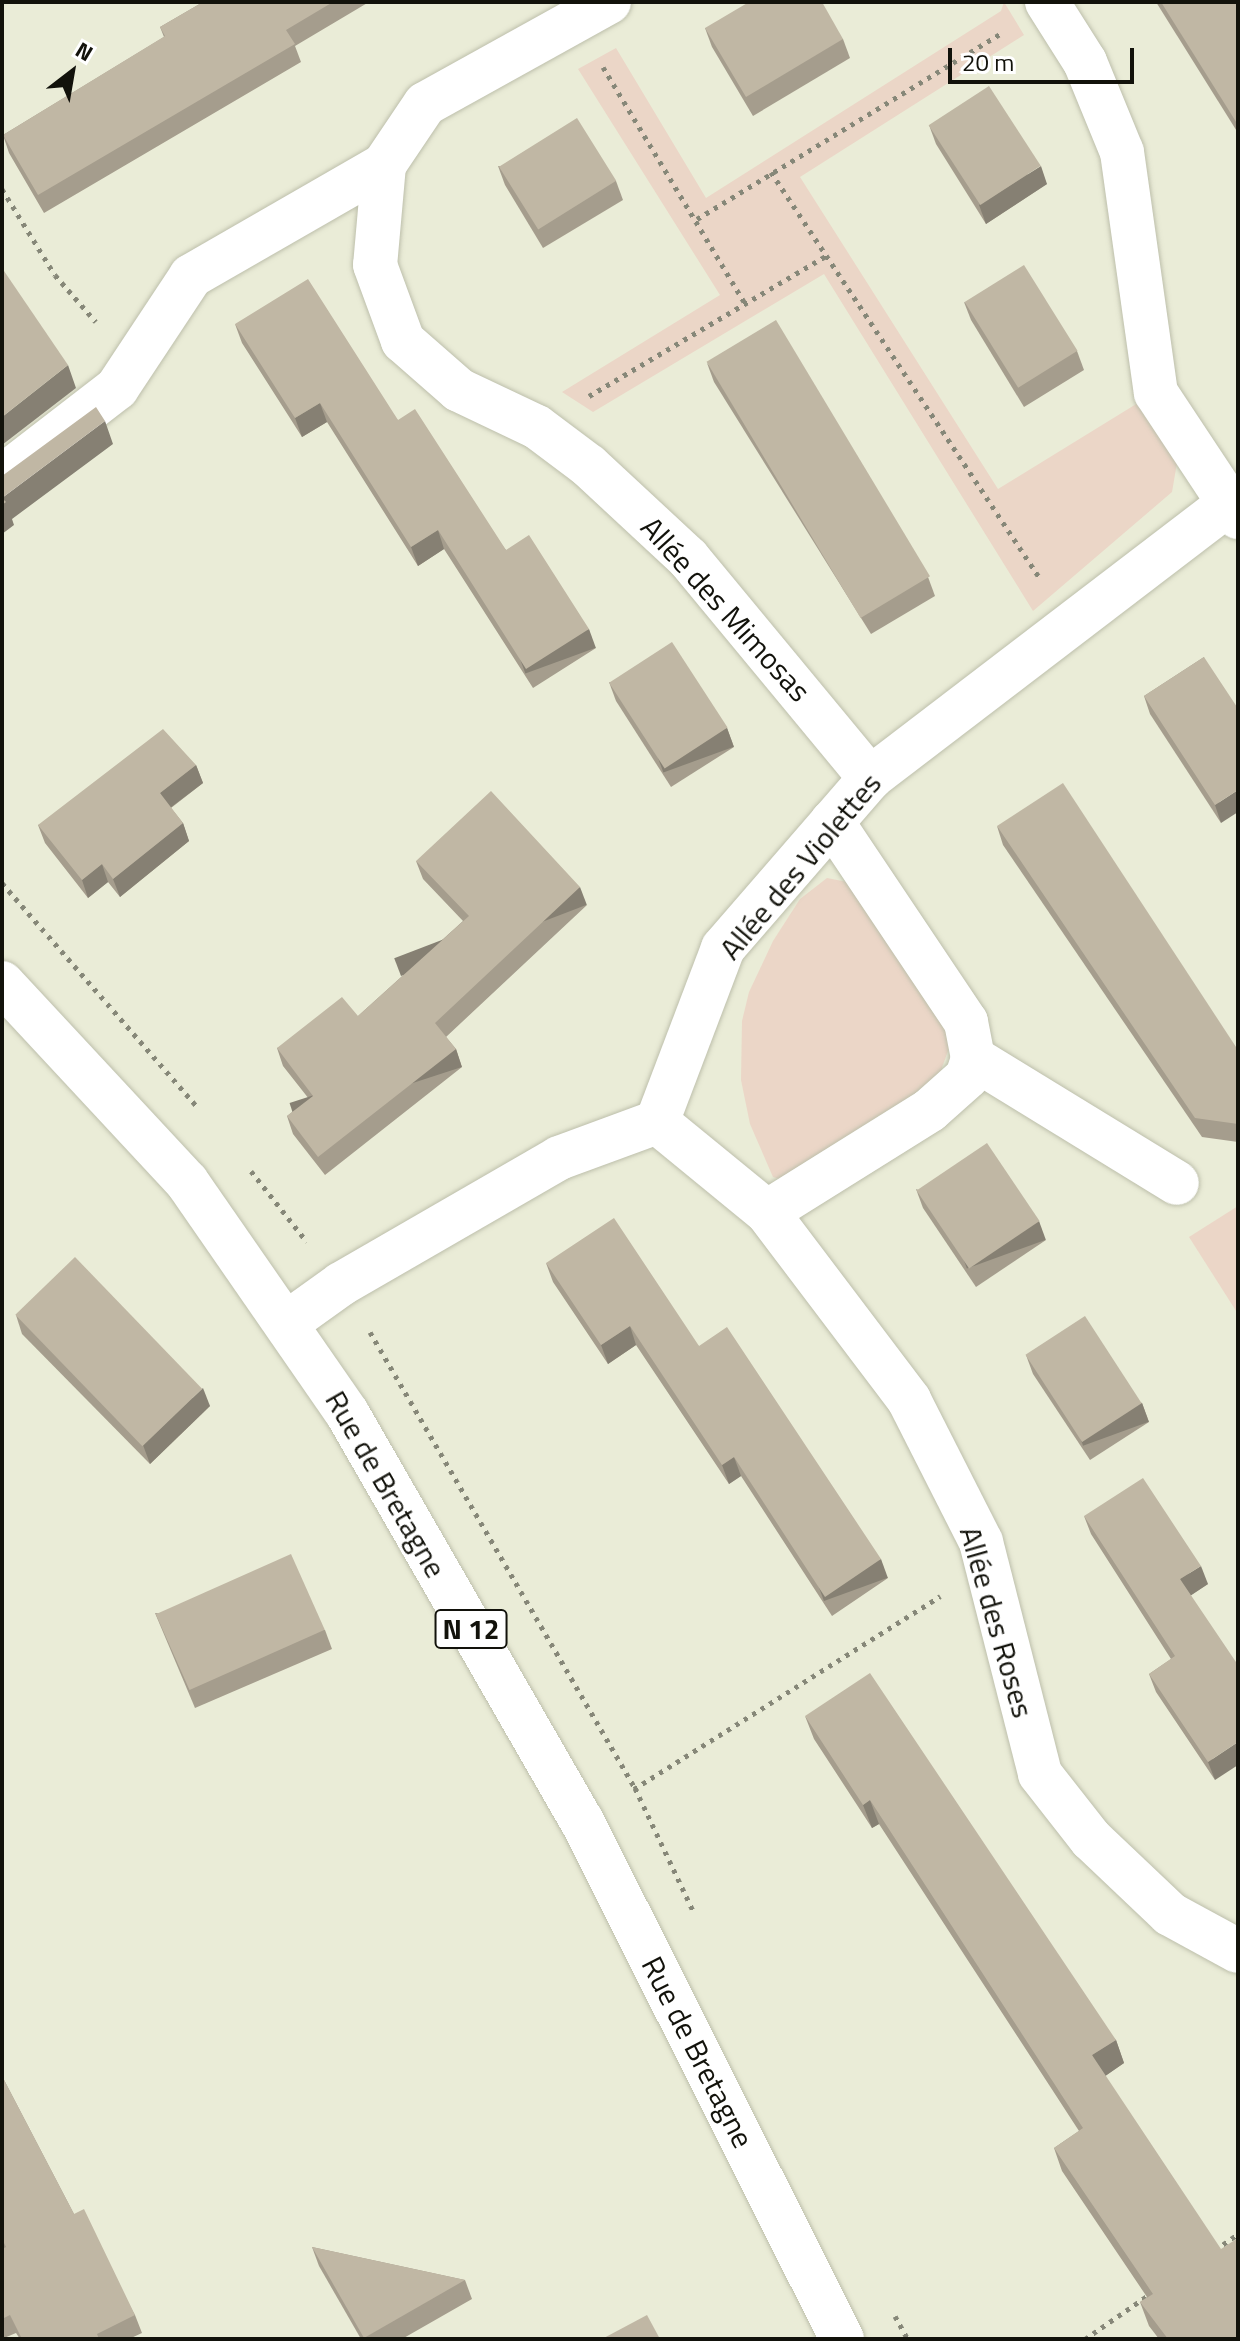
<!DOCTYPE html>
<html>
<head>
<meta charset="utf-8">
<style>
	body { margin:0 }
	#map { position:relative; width:1240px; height:2341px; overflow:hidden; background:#eaecd7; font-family:"Titillium Web",sans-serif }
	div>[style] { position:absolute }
	.green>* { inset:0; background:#ebd6c7 }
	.path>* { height:5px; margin-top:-2.5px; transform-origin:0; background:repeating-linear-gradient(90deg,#868778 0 4px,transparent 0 10px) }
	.roads { filter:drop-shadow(0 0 2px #bdbfab) drop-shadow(0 0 2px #bdbfab) }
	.minor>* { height:44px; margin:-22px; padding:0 22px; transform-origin:22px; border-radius:22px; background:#fff }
	.major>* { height:44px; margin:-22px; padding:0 22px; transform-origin:22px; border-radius:22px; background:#fff }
	.wall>* { inset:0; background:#a59d8d }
	.shaded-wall>* { inset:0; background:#868073; transform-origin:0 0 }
	.building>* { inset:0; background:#c0b7a4; transform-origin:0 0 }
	span { translate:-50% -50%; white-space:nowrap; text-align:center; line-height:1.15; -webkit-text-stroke:6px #fff; paint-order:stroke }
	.shield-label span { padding:2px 6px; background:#fff; border:2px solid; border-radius:6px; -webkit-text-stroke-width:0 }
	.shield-label { font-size:28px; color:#12120b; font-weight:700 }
	.street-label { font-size:30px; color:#12120b }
	.frame { position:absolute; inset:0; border:4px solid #12120b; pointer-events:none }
	.north { position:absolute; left:32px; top:32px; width:80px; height:80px; -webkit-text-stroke:6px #fff; paint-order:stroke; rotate:31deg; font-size:22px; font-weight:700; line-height:32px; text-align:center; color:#12120b }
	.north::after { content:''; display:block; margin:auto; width:28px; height:36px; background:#12120b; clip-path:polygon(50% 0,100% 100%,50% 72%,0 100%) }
	.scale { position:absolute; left:948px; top:48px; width:186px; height:36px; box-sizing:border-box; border:4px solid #12120b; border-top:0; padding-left:10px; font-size:24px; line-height:28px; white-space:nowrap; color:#12120b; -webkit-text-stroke:6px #fff; paint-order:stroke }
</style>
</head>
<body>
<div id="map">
	<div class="green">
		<i style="clip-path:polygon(1004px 2px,1024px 35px,800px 177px,998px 489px,1146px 398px,1177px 463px,1172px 492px,1033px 611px,824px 274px,593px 412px,562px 392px,720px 295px,578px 69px,616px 48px,706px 198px,1001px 11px)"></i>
		<i style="clip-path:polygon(827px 878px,852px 883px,948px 1028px,951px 1043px,937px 1081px,783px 1180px,773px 1177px,750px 1124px,741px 1080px,742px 1021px,749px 992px,773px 941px,800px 899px)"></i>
		<i style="clip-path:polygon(1238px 1206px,1238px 1314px,1189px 1237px)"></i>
	</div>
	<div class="path">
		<i style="left:603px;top:67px;width:275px;rotate:59deg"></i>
		<i style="left:771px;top:172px;width:487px;rotate:56.5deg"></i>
		<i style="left:2px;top:189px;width:101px;rotate:58.4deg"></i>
		<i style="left:55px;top:275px;width:62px;rotate:48.9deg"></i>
		<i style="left:697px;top:219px;width:359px;rotate:-31.4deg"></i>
		<i style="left:589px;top:396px;width:277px;rotate:-30.6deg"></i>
		<i style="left:2px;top:883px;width:295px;rotate:48.9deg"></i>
		<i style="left:251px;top:1171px;width:90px;rotate:51.7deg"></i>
		<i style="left:370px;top:1332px;width:527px;rotate:59.84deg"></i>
		<i style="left:635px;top:1788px;width:138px;rotate:64.7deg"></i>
		<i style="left:634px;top:1789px;width:362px;rotate:-32.2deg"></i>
		<i style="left:1215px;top:2250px;width:28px;rotate:-35deg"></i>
		<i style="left:895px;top:2316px;width:26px;rotate:61deg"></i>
		<i style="left:1085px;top:2339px;width:79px;rotate:-34.7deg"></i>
	</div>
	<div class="roads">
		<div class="minor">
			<i style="left:609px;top:2px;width:210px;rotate:151deg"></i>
			<i style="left:425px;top:104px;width:73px;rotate:123.9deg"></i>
			<i style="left:384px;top:165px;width:100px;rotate:95.1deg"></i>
			<i style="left:375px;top:265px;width:81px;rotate:69.8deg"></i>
			<i style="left:403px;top:341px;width:74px;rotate:41.2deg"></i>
			<i style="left:459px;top:390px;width:86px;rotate:25.4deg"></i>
			<i style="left:537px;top:427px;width:65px;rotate:36.9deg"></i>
			<i style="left:589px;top:466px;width:135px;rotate:42.9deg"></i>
			<i style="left:688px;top:558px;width:286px;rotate:50.4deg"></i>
			<i style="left:1047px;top:2px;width:71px;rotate:57.7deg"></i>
			<i style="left:1085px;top:62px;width:97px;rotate:67.7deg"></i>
			<i style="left:1122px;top:152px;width:243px;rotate:82deg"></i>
			<i style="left:1156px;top:393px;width:149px;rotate:56.5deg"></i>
			<i style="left:2px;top:477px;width:145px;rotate:-37.7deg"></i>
			<i style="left:117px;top:388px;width:134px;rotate:-56.5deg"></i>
			<i style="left:191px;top:276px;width:223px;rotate:-29.9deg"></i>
			<i style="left:973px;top:1058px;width:239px;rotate:31.5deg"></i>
			<i style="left:657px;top:1122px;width:142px;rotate:39.3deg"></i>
			<i style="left:767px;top:1212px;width:236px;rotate:52.9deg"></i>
			<i style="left:909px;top:1400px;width:159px;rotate:63.1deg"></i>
			<i style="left:981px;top:1542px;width:239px;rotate:75.7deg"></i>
			<i style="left:1040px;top:1774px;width:83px;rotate:51.9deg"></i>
			<i style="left:1091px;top:1839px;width:109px;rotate:43.5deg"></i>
			<i style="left:1170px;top:1914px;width:77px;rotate:28.6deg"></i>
			<i style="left:767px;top:1212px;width:192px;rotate:-32deg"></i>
			<i style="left:930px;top:1110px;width:50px;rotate:-41.7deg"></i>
			<i style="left:967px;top:1077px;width:20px;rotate:-72deg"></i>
			<i style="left:973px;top:1058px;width:37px;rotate:-101deg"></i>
			<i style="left:966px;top:1022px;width:241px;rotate:-123.8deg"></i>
			<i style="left:288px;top:1322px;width:65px;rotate:-35.6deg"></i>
			<i style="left:341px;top:1284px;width:252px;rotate:-30deg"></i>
			<i style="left:559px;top:1158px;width:104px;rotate:-20.2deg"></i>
			<i style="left:657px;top:1122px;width:186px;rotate:-69.2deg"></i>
			<i style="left:723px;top:948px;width:225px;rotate:-49.1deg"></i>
			<i style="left:870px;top:778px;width:463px;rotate:-37.4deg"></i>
		</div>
		<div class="major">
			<i style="left:2px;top:983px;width:272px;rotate:47.1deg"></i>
			<i style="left:187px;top:1182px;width:281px;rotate:55.3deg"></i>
			<i style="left:347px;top:1413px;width:471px;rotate:60.1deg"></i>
			<i style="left:582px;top:1821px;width:580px;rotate:63.35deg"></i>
		</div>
	</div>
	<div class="wall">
		<i style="clip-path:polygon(203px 2px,369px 2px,295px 46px,301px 62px,44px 213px,9px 153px,3px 135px,164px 37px,160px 27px)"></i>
		<i style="clip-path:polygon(1156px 2px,1238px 2px,1238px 133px)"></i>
		<i style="clip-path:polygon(705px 28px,843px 39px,850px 58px,753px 116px,712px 47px)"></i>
		<i style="clip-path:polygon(929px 125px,1047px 184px,986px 224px,936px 144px)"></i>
		<i style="clip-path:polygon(498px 166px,616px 181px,623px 200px,543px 248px,505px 185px)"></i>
		<i style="clip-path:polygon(964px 302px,1077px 351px,1084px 370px,1024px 407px,971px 320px)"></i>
		<i style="clip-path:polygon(235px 324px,398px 420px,506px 550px,596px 648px,533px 688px,444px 549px,418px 566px,327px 422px,302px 437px,242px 343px)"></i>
		<i style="clip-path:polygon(707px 363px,928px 577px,935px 596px,871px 634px,714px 382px)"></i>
		<i style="clip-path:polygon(1204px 657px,1221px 823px,1150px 714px,1144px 696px)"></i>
		<i style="clip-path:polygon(609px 682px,727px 728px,734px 747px,671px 787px,616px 701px)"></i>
		<i style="clip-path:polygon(196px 765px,203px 783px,171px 808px,183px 823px,189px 841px,120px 897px,108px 882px,88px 898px,45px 843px,38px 825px)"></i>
		<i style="clip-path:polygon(997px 826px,1238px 1050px,1238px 1142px,1202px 1137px,1003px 845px)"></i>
		<i style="clip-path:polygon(416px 861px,587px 905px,446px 1037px,456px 1049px,462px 1067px,325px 1175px,293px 1134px,287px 1116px,309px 1099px,283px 1066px,277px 1048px,358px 1016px,463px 921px,423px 879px)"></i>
		<i style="clip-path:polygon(916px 1189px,1046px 1240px,976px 1287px,923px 1208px)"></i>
		<i style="clip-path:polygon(546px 1263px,699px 1346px,888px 1578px,832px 1616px,741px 1476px,729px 1484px,636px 1345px,608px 1364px,553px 1282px)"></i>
		<i style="clip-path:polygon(16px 1315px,210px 1406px,150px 1464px,22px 1334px)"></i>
		<i style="clip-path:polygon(1026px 1355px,1142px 1403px,1149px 1422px,1090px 1460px,1033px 1374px)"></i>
		<i style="clip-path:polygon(1084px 1516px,1208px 1584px,1191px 1595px,1215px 1780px,1156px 1692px,1149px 1674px,1171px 1659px,1091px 1534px)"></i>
		<i style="clip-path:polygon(155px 1613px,325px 1630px,332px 1649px,195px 1708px)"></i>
		<i style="clip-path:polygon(805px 1716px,1116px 2040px,1124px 2063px,1105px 2076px,1238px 2339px,1159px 2339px,1149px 2326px,1140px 2302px,1147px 2297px,1062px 2171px,1054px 2148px,1079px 2131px,879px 1824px,872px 1828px,814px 1739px)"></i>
		<i style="clip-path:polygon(2px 2076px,74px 2214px,135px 2315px,142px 2333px,129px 2339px,20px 2339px,16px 2333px,4px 2338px,2px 2333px,2px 2249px,4px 2248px,2px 2245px)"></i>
		<i style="clip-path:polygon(312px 2247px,465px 2280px,472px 2299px,402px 2339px,361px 2339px,319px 2266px)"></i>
	</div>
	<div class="shaded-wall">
		<i style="clip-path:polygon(1041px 166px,1047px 184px,986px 224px,979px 205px)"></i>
		<i style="clip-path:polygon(68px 365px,76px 388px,2px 445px,2px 417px)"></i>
		<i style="clip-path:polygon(320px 403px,327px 422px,302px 437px,295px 418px)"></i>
		<i style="clip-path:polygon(105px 421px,113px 444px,12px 519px,14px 525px,2px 534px,2px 498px)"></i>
		<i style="clip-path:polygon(438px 530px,444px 549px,418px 566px,411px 547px)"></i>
		<i style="left:589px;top:629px;width:20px;height:75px;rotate:70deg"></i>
		<i style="left:727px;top:728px;width:20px;height:75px;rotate:70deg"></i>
		<i style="clip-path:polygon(196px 765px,203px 783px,166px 811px,160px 793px)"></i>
		<i style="clip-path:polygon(1238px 790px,1238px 812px,1221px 823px,1215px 805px)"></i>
		<i style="clip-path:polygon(183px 823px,189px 841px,120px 897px,113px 879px)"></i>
		<i style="clip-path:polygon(102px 864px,108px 882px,88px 898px,82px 880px)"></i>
		<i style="left:580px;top:887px;width:19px;height:199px;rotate:69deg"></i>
		<i style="left:456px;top:1049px;width:19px;height:175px;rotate:72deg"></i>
		<i style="left:1039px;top:1221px;width:20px;height:84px;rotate:70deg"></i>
		<i style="clip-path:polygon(630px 1326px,636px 1345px,608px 1364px,601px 1345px)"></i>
		<i style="clip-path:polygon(203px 1388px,210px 1406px,150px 1464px,143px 1445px)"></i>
		<i style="left:1142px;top:1403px;width:20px;height:70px;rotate:70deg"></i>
		<i style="clip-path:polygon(734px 1457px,741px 1476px,729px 1484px,722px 1465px)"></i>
		<i style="left:881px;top:1559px;width:20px;height:68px;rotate:70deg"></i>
		<i style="clip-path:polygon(1201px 1566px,1208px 1584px,1187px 1598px,1180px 1579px)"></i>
		<i style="clip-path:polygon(1238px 1742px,1238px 1765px,1215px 1780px,1208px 1762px)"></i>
		<i style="clip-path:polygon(870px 1800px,879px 1824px,872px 1828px,863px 1805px)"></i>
		<i style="clip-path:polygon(1116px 2040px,1124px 2063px,1101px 2079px,1092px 2055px)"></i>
	</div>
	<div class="building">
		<i style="clip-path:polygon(203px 2px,333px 2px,286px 30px,295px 44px,38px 195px,3px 135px,165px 36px,160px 27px)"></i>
		<i style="clip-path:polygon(749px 2px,822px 2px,843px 39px,746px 97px,705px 28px)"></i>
		<i style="clip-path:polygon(1161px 2px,1238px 2px,1238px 125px)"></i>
		<i style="left:989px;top:86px;width:95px;height:72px;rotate:57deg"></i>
		<i style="left:577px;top:118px;width:74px;height:92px;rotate:58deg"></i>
		<i style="left:1024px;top:265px;width:101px;height:70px;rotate:58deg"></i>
		<i style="clip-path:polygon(2px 268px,68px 365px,2px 417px)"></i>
		<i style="clip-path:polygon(308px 279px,398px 420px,415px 409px,506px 550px,529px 535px,589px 629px,526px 669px,438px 530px,411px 547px,320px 403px,295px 418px,235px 324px)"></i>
		<i style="left:776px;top:320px;width:299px;height:81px;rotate:59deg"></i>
		<i style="clip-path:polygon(96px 407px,105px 421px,2px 498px,6px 502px,2px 505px,2px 476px)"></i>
		<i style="left:672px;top:642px;width:102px;height:75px;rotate:57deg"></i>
		<i style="clip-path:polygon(1204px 657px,1237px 707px,1238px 706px,1238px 790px,1215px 805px,1144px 696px)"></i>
		<i style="clip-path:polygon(163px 729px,196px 765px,160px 793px,183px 823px,113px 879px,102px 864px,82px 880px,38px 825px)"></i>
		<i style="clip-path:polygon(1063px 783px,1238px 1050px,1238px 1124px,1195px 1118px,997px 826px)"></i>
		<i style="clip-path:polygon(491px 791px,580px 887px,435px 1023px,456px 1049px,318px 1157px,287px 1116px,313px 1096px,277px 1048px,342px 997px,358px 1016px,469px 916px,416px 861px)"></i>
		<i style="left:987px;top:1143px;width:94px;height:85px;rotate:56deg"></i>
		<i style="clip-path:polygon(614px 1218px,699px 1346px,727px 1327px,881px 1559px,825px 1597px,734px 1457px,722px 1465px,630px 1326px,601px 1345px,546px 1263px)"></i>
		<i style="left:75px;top:1257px;width:183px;height:83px;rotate:46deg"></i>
		<i style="left:1085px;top:1316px;width:104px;height:71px;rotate:57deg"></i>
		<i style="clip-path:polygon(1143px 1478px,1201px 1566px,1180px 1579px,1238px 1665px,1238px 1742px,1208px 1762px,1149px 1674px,1175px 1656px,1084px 1516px)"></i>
		<i style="left:291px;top:1554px;width:83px;height:148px;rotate:66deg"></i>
		<i style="clip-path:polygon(870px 1673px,1116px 2040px,1092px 2055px,1221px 2249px,1238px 2238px,1238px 2339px,1168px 2339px,1140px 2302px,1153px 2294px,1054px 2148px,1083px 2128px,870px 1800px,863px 1805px,805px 1716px)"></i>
		<i style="clip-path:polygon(2px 2076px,74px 2214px,84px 2209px,135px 2315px,97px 2334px,99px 2339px,22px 2339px,10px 2315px,2px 2319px,2px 2249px,6px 2247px,2px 2239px)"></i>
		<i style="clip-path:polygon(312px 2247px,465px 2280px,364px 2338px)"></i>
		<i style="clip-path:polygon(647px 2315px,660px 2339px,602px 2339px)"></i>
	</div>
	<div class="shield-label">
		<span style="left:471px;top:1629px">N 12</span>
	</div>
	<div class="street-label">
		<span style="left:726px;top:609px;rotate:48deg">Allée des Mimosas</span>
		<span style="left:800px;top:866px;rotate:-50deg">Allée des Violettes</span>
		<span style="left:386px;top:1484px;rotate:60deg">Rue de Bretagne</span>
		<span style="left:997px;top:1622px;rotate:74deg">Allée des Roses</span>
		<span style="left:698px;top:2052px;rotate:63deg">Rue de Bretagne</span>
	</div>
	<div class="frame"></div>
	<div class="north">N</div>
	<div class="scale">20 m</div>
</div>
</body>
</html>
